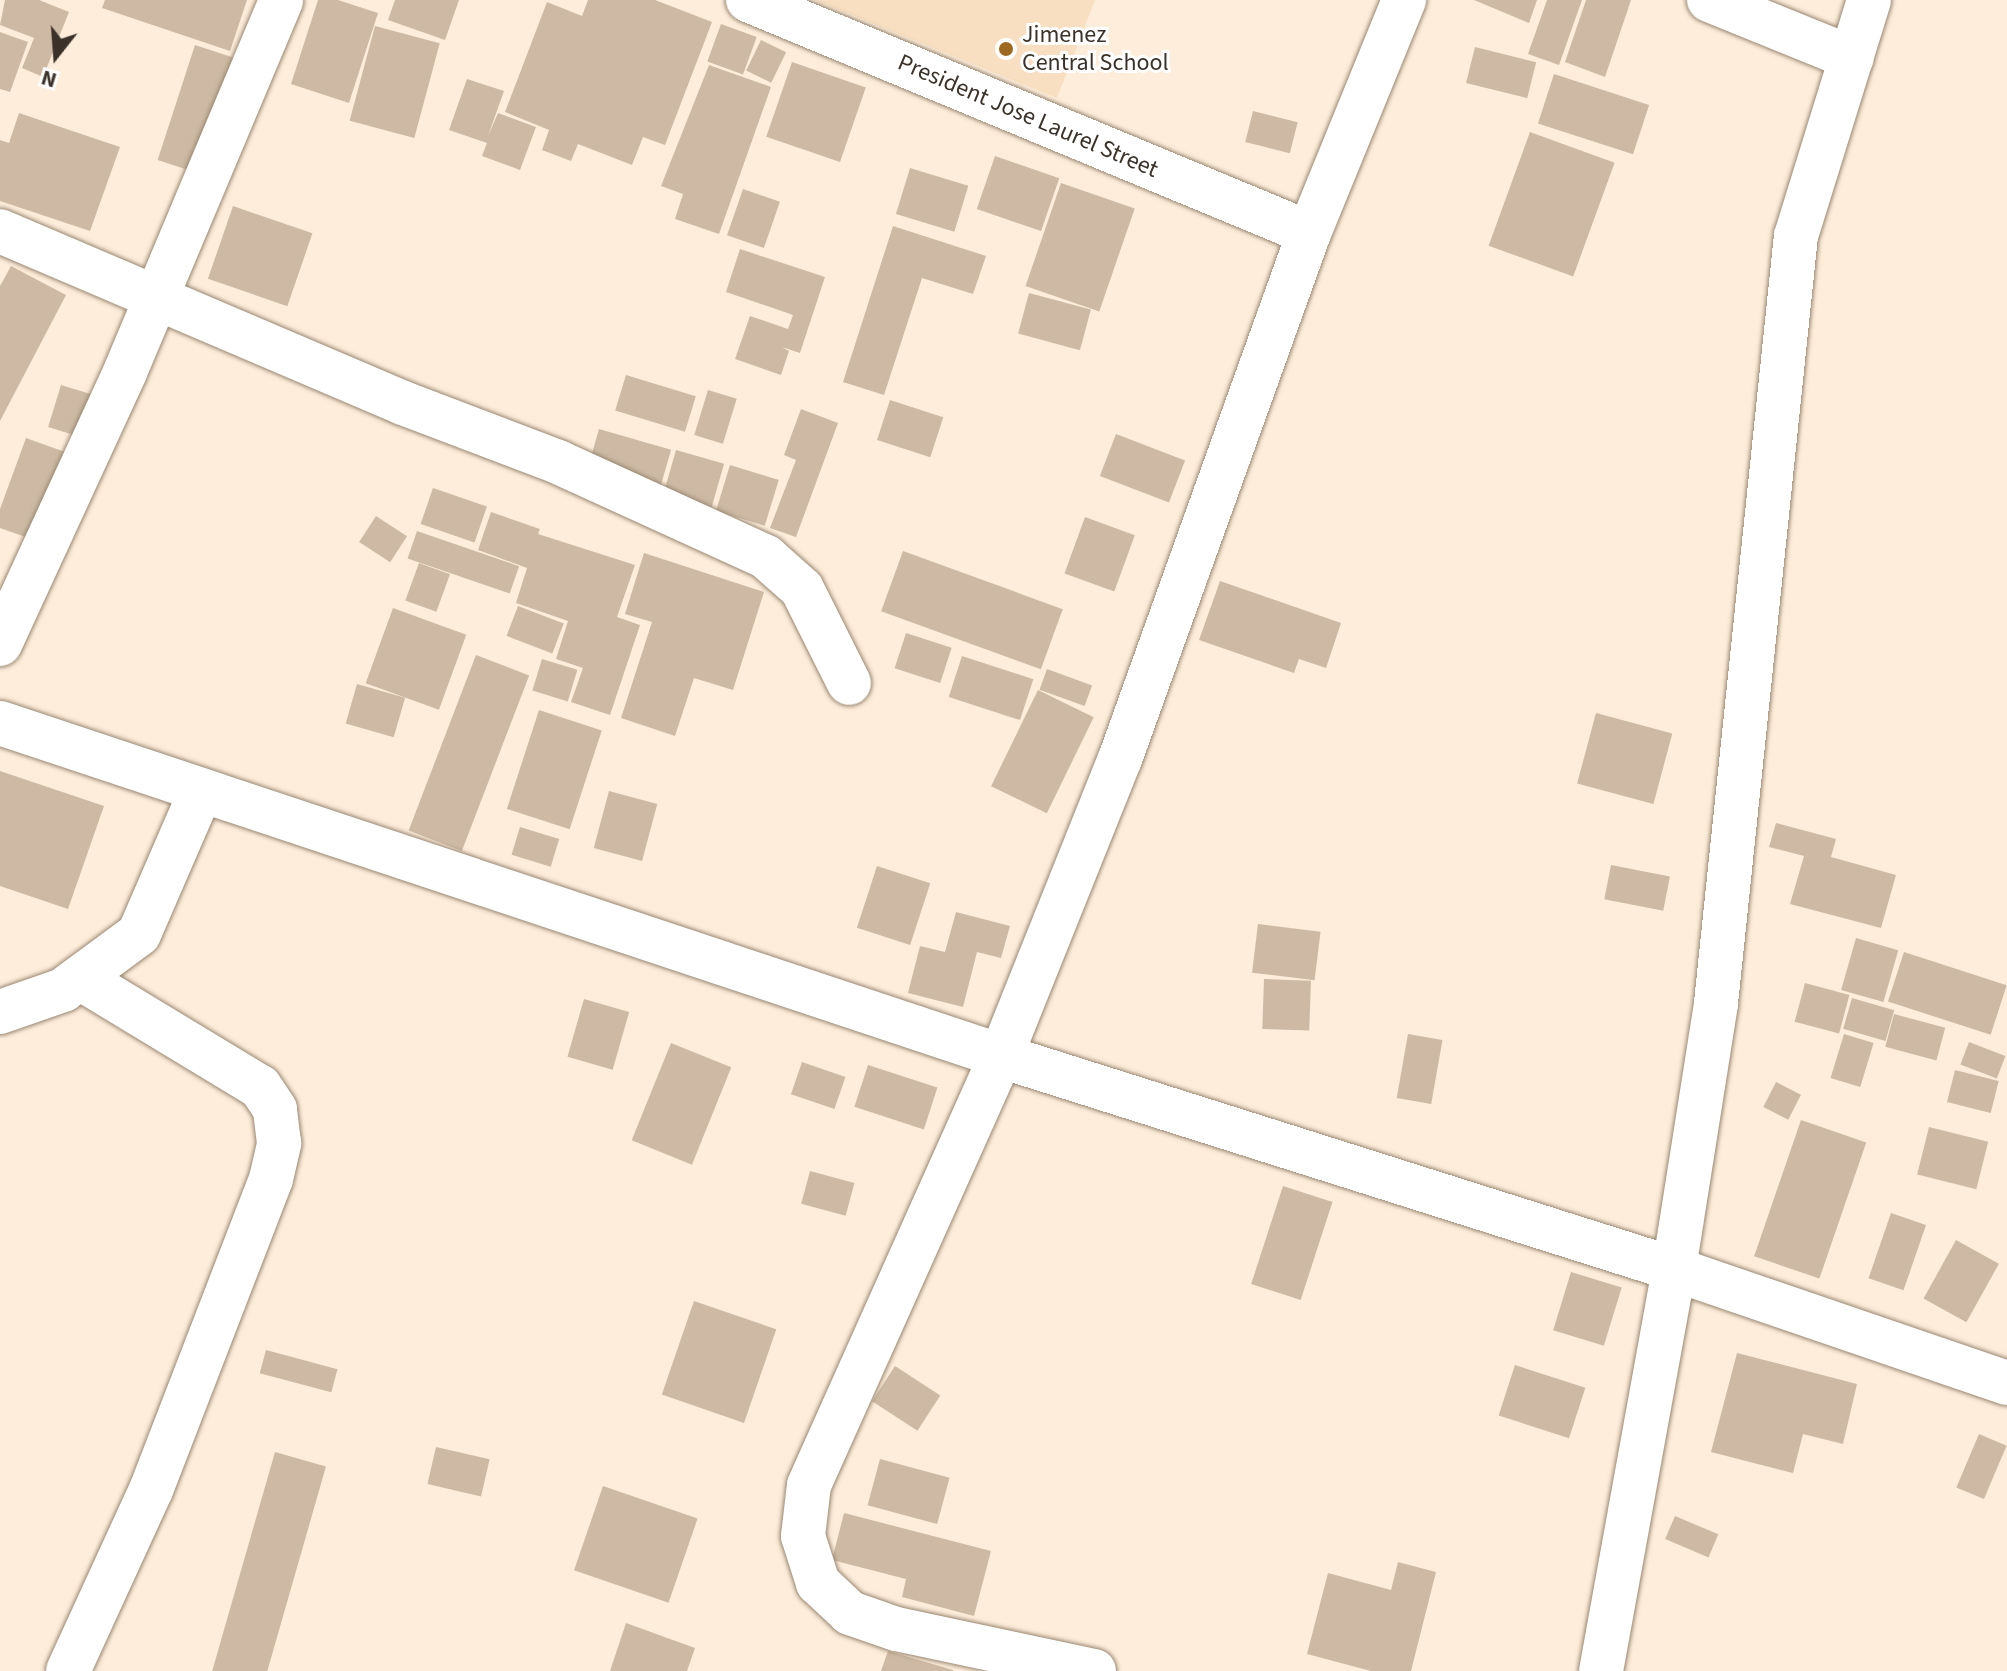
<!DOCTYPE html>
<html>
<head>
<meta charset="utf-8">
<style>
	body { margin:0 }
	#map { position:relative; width:2007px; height:1671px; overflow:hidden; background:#fdedda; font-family:"Source Sans 3",sans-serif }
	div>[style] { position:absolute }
	.built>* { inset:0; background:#f8dfc1 }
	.building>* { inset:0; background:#cebaa4; transform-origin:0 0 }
	.roads { filter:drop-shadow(0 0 2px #998772) drop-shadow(0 0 2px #998772) }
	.minor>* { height:44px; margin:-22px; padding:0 22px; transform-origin:22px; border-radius:22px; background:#fff }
	.dots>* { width:22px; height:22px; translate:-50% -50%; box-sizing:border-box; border:4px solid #fff; border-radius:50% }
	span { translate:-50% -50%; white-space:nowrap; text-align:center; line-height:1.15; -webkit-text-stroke:6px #fff; paint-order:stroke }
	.poi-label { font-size:24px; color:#3a3229 }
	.left { translate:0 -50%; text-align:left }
	.street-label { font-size:24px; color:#3a3229 }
	.north { position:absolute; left:16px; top:16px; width:80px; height:80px; -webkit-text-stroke:6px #fff; paint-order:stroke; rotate:197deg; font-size:22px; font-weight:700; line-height:32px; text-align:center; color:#3a3229 }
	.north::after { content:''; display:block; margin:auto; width:28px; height:36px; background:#3a3229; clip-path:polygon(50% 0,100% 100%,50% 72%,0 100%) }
</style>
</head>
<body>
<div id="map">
	<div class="built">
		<i style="clip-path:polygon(815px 0,1095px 0,1057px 98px)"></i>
	</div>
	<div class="building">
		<i style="clip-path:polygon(5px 0,39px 0,69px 12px,43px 77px,22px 68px,34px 38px,0 25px)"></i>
		<i style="clip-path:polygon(105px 0,247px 0,230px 51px,102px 8px)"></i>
		<i style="clip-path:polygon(318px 0,338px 0,378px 13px,349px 103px,291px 84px)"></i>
		<i style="clip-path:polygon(395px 0,459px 0,445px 40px,388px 20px)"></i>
		<i style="clip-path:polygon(588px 0,655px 0,712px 22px,665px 145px,643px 137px,632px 165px,578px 144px,571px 161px,542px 150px,549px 130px,505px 112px,547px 2px,582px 16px)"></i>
		<i style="clip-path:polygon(1474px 0,1537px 0,1529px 23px)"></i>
		<i style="clip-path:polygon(1547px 0,1582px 0,1559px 65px,1528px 54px)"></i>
		<i style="clip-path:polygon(1586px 0,1631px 0,1605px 77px,1565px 62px)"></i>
		<i style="left:721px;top:24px;width:38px;height:40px;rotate:20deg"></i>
		<i style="left:375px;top:26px;width:67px;height:98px;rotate:15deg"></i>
		<i style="clip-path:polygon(0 32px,28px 42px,10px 92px,0 89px)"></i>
		<i style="left:761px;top:40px;width:28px;height:34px;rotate:26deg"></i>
		<i style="left:195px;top:45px;width:41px;height:121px;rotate:18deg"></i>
		<i style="left:1475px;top:47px;width:63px;height:37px;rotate:14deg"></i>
		<i style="left:792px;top:62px;width:78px;height:79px;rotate:19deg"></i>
		<i style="clip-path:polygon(709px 65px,771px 87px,719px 234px,675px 219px,683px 194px,661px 186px)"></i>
		<i style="left:1554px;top:74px;width:100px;height:52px;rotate:18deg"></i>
		<i style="clip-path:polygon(467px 79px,504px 91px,488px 136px,498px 113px,536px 127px,520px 170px,482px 156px,487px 143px,449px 130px)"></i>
		<i style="left:1253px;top:111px;width:46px;height:32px;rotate:14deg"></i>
		<i style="clip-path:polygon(19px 113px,120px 147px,90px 231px,0 201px,0 140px,9px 143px)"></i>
		<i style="left:1530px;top:132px;width:90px;height:121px;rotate:20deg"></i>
		<i style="left:995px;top:156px;width:68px;height:56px;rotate:19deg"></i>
		<i style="left:910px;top:168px;width:61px;height:48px;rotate:17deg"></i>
		<i style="left:1061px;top:183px;width:78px;height:109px;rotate:19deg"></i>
		<i style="left:743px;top:189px;width:39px;height:49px;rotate:19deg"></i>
		<i style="left:233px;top:206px;width:84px;height:77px;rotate:19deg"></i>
		<i style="clip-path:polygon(893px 226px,986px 256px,973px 294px,922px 278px,884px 395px,843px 382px)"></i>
		<i style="clip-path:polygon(740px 249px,825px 277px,800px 353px,782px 347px,789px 351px,781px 375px,735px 359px,750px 316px,788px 329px,793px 315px,726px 292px)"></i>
		<i style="clip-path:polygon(11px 266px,66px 295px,0 421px,0 286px)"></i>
		<i style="left:1029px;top:293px;width:64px;height:42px;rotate:15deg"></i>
		<i style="left:626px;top:375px;width:73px;height:37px;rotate:17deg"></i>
		<i style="left:61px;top:385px;width:31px;height:44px;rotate:17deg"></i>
		<i style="left:708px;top:390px;width:30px;height:47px;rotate:17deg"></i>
		<i style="left:890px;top:400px;width:56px;height:42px;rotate:18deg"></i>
		<i style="clip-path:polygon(801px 409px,838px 423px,796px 537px,770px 528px,796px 460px,784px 455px)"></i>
		<i style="left:599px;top:429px;width:75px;height:38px;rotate:16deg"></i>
		<i style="left:1116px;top:434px;width:74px;height:45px;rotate:21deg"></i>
		<i style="clip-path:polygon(26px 438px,65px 452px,34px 540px,0 528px,0 509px)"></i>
		<i style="left:676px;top:450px;width:50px;height:45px;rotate:16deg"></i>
		<i style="left:730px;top:465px;width:51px;height:48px;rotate:17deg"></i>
		<i style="left:433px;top:488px;width:57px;height:38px;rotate:19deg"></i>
		<i style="clip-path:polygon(491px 512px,540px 529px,538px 534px,635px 565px,617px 617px,640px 625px,610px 715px,571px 702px,583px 668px,556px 659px,568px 621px,516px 603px,527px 568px,478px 550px)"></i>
		<i style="left:376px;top:516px;width:37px;height:31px;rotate:33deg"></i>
		<i style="left:1085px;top:517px;width:53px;height:60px;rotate:20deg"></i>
		<i style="left:417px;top:531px;width:108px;height:29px;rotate:19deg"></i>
		<i style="left:903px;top:551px;width:170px;height:64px;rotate:20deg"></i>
		<i style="clip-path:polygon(644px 553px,764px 592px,733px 690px,694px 678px,675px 736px,621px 718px,652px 622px,625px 614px)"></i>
		<i style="left:419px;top:563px;width:33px;height:40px;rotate:20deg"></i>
		<i style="clip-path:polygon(1220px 581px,1341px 623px,1326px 668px,1299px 659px,1294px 673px,1199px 640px)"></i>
		<i style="left:518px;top:606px;width:49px;height:32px;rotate:21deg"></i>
		<i style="left:393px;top:608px;width:78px;height:80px;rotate:20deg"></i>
		<i style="left:906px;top:633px;width:48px;height:37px;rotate:18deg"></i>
		<i style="left:476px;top:655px;width:57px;height:188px;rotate:21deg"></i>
		<i style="left:962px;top:656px;width:75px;height:43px;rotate:18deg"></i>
		<i style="left:542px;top:659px;width:37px;height:33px;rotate:17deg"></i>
		<i style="left:1047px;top:669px;width:48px;height:22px;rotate:20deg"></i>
		<i style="left:357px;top:684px;width:50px;height:41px;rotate:16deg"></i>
		<i style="left:1038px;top:690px;width:62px;height:107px;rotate:26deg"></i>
		<i style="left:539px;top:710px;width:66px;height:104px;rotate:18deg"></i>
		<i style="left:1596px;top:713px;width:79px;height:73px;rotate:15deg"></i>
		<i style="clip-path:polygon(0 771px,104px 806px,68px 909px,0 886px)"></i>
		<i style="left:609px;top:791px;width:50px;height:59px;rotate:15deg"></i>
		<i style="clip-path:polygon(1776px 823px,1836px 839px,1831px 857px,1896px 875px,1881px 928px,1790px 904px,1804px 856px,1769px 847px)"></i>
		<i style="left:520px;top:827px;width:41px;height:29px;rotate:17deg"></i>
		<i style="left:1611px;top:865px;width:60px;height:35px;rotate:11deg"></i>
		<i style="left:877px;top:866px;width:56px;height:65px;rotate:18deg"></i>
		<i style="clip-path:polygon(956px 912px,1010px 926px,1001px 958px,977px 952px,963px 1007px,908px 993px,920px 946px,945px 952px)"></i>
		<i style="left:1258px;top:924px;width:63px;height:49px;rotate:7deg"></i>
		<i style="left:1856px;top:938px;width:44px;height:54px;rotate:16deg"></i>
		<i style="left:1904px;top:952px;width:108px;height:52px;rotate:18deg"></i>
		<i style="left:1264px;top:979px;width:47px;height:50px;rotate:2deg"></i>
		<i style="left:1805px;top:983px;width:46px;height:40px;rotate:15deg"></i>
		<i style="left:1852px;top:998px;width:44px;height:32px;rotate:16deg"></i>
		<i style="left:584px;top:999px;width:47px;height:60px;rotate:16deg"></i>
		<i style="left:1894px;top:1014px;width:53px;height:34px;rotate:15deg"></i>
		<i style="left:1408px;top:1034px;width:35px;height:65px;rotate:10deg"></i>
		<i style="left:1844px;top:1034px;width:31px;height:46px;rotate:17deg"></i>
		<i style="left:1969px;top:1042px;width:39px;height:24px;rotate:21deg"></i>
		<i style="left:671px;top:1043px;width:65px;height:105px;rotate:22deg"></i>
		<i style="left:802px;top:1062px;width:46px;height:34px;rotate:19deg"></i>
		<i style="left:868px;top:1065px;width:73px;height:44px;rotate:18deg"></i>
		<i style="left:1955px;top:1070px;width:45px;height:33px;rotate:14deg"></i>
		<i style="left:1776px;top:1082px;width:28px;height:28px;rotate:27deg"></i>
		<i style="left:1801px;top:1120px;width:69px;height:144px;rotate:19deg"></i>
		<i style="left:1929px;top:1127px;width:61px;height:49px;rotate:14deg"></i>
		<i style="left:810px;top:1171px;width:46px;height:34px;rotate:15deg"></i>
		<i style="left:1283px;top:1186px;width:52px;height:103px;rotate:18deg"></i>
		<i style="left:1891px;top:1213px;width:37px;height:69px;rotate:19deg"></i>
		<i style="left:1956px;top:1240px;width:49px;height:67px;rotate:29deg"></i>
		<i style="left:1571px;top:1272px;width:53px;height:61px;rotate:17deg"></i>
		<i style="left:694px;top:1301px;width:87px;height:99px;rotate:19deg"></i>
		<i style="left:266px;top:1350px;width:74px;height:24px;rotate:15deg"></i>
		<i style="clip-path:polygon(1737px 1353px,1857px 1384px,1843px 1444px,1803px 1434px,1793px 1473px,1711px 1452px)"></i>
		<i style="left:1515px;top:1365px;width:74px;height:53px;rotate:18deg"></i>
		<i style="left:895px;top:1366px;width:54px;height:42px;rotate:33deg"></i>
		<i style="left:1979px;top:1434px;width:30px;height:58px;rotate:23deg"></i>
		<i style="left:436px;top:1447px;width:55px;height:38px;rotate:13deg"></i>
		<i style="left:275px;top:1452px;width:53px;height:228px;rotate:16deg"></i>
		<i style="left:880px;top:1459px;width:72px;height:48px;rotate:15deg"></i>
		<i style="left:603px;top:1486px;width:100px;height:89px;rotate:19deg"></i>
		<i style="clip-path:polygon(844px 1513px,991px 1551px,974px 1616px,902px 1597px,906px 1579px,832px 1560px)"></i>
		<i style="left:1675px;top:1516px;width:47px;height:25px;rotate:23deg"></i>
		<i style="clip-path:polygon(1398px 1562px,1436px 1572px,1411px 1671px,1371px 1671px,1307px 1654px,1328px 1573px,1391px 1590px)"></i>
		<i style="clip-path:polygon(626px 1623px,695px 1648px,687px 1671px,610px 1671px)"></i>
		<i style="clip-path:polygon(888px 1651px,953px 1670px,953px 1671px,881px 1671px)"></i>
	</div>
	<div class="roads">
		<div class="minor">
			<i style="left:748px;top:0;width:607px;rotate:22.55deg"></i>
			<i style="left:1709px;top:0;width:154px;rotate:22.1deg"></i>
			<i style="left:0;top:231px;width:438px;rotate:23.1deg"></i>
			<i style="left:403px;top:403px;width:166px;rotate:20.8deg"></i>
			<i style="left:558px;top:462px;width:229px;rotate:24.5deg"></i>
			<i style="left:766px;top:557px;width:48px;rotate:41.6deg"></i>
			<i style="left:802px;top:589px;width:105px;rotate:63.4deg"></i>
			<i style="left:0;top:644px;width:299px;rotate:-65.3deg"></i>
			<i style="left:125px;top:372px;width:403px;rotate:-67.2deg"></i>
			<i style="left:0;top:723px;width:1055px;rotate:18.4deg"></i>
			<i style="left:1001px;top:1056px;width:706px;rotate:17.56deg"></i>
			<i style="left:1674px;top:1269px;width:352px;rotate:18.9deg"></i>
			<i style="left:0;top:1012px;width:67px;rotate:-19.2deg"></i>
			<i style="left:63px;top:990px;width:94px;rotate:-36.4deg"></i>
			<i style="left:139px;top:934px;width:154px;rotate:-66.6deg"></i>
			<i style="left:68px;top:1671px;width:199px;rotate:-65.4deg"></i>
			<i style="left:151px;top:1490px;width:333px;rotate:-68.9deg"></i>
			<i style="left:271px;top:1179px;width:37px;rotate:-77deg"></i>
			<i style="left:279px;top:1143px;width:34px;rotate:-97deg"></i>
			<i style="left:275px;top:1109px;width:27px;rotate:-124deg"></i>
			<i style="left:260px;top:1087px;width:210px;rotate:-148.8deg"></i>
			<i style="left:1094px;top:1671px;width:202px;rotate:-168deg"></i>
			<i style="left:896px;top:1629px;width:49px;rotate:-160.8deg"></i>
			<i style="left:850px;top:1613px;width:44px;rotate:-136.8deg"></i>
			<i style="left:818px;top:1583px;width:49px;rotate:-107.7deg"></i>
			<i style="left:803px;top:1536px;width:51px;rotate:-83.3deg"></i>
			<i style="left:809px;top:1485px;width:470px;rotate:-65.9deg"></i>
			<i style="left:1001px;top:1056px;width:320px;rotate:-68.2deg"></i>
			<i style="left:1120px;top:759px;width:559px;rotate:-70.24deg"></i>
			<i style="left:1309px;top:233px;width:252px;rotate:-67.8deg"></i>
			<i style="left:1601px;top:1671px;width:409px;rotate:-79.7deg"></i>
			<i style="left:1674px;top:1269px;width:269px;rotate:-81deg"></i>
			<i style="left:1716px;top:1003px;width:771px;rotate:-84.05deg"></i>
			<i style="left:1796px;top:236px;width:247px;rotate:-72.8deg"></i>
		</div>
	</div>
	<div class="dots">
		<i style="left:1006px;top:49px;background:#9d6920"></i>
	</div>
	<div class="poi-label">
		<span class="left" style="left:1022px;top:49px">Jimenez<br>Central School</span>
	</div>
	<div class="street-label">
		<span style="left:1028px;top:116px;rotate:23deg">President Jose Laurel Street</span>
	</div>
	<div class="north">N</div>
</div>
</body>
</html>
